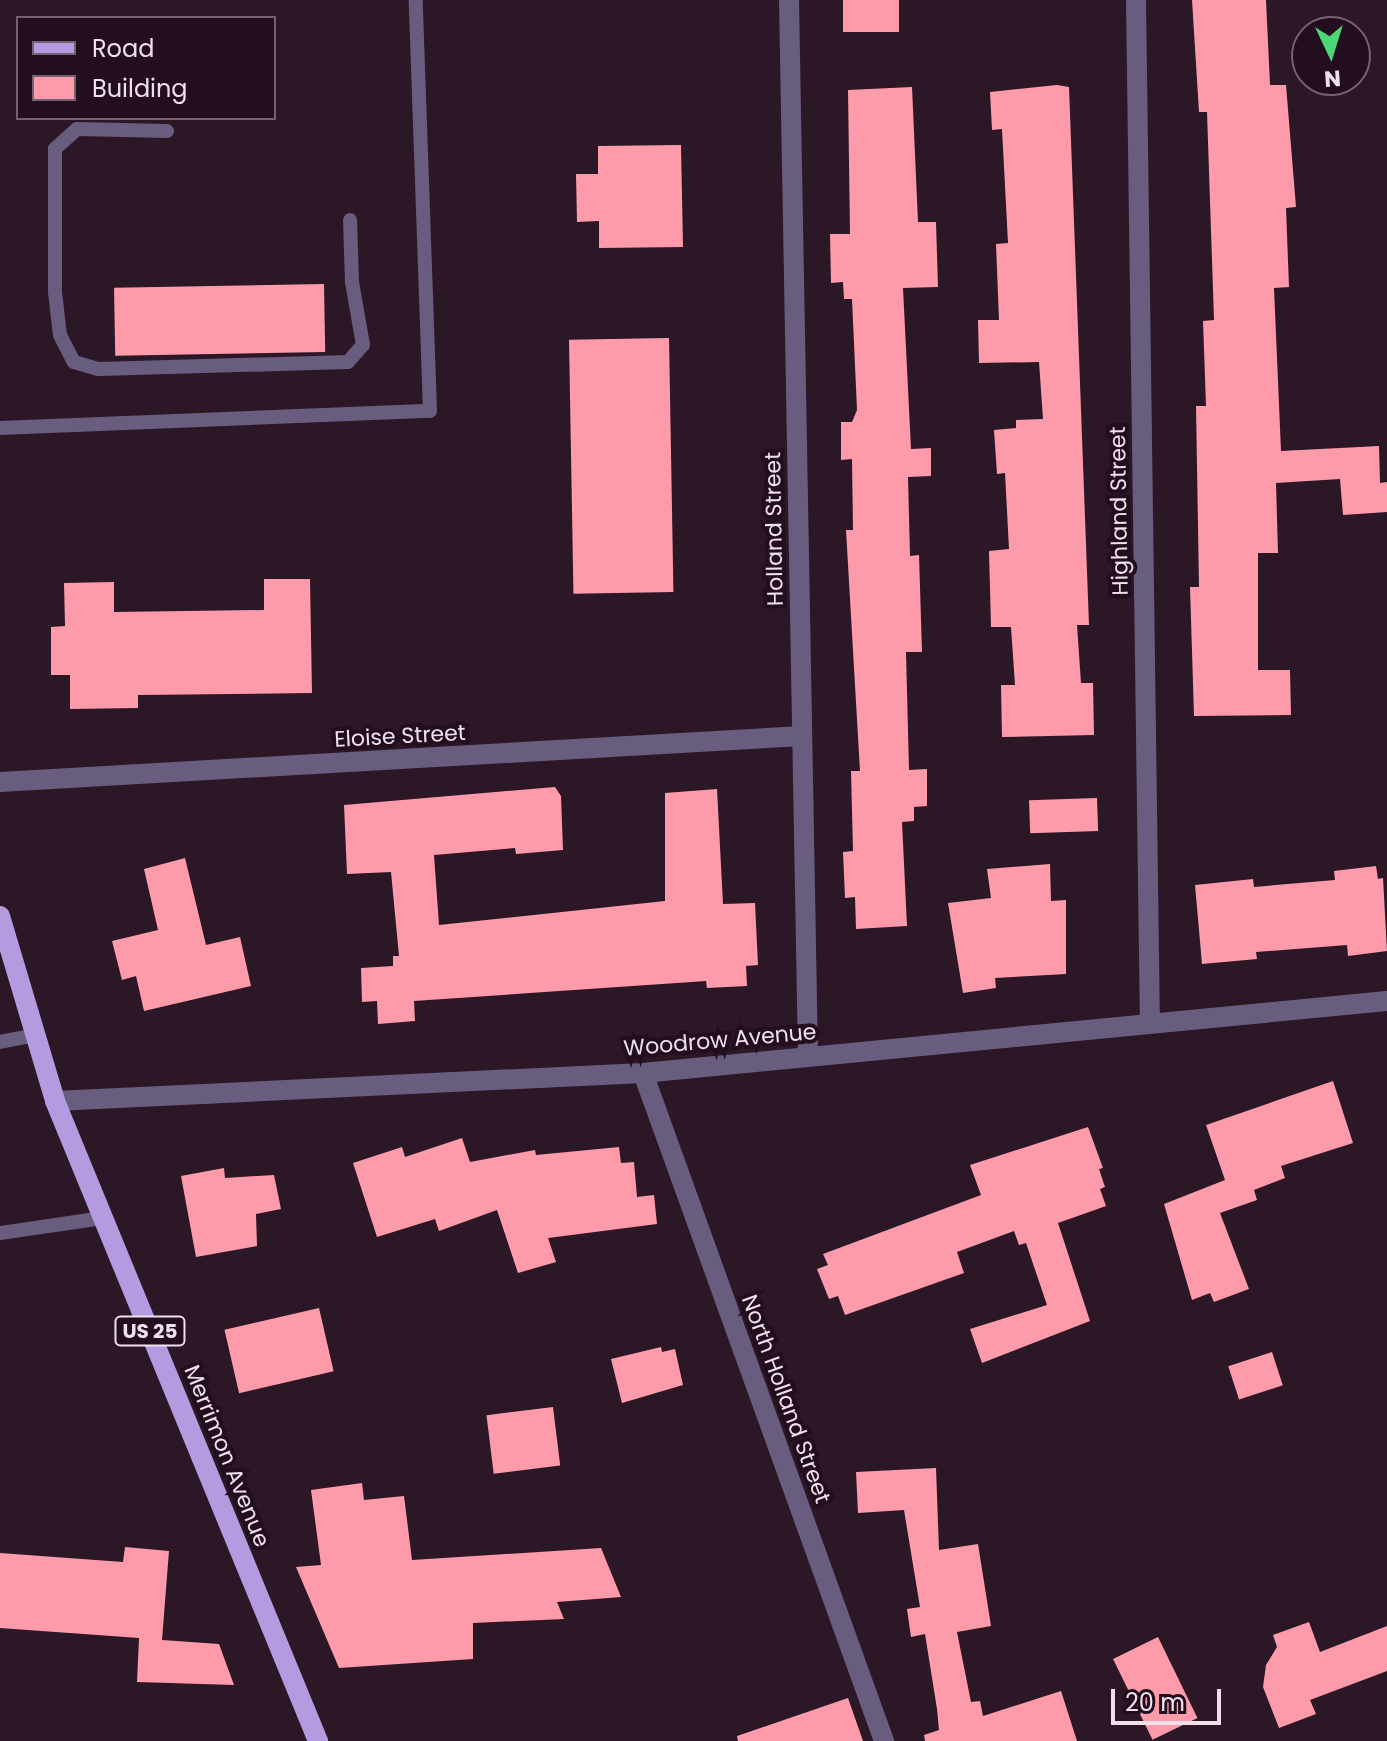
<!DOCTYPE html>
<html>
<head>
<meta charset="utf-8">
<style>
	body { margin:0 }
	#map { position:relative; width:1387px; height:1741px; overflow:hidden; background:#2c1727; font-family:Poppins,sans-serif }
	div>[style] { position:absolute }
	.building>* { inset:0; background:#fe9baa; transform-origin:0 0 }
	.service>* { height:14px; margin:-7px; padding:0 7px; transform-origin:7px; border-radius:7px; background:#695d7f }
	.minor>* { height:20px; margin:-10px; padding:0 10px; transform-origin:10px; border-radius:10px; background:#695d7f }
	.primary>* { height:20px; margin:-10px; padding:0 10px; transform-origin:10px; border-radius:10px; background:#b49be0 }
	span { translate:-50% -50%; white-space:nowrap; text-align:center; line-height:1.15; -webkit-text-stroke:8px #220e1e; paint-order:stroke }
	.shield-label span { padding:2px 6px; background:#220e1e; border:2px solid; border-radius:6px; -webkit-text-stroke-width:0 }
	.shield-label { font-size:20px; color:#efe0eb; font-weight:700 }
	.street-label { font-size:22px; color:#efe0eb }
	.legend { position:absolute; left:16px; top:16px; width:260px; height:104px; box-sizing:border-box; background:#220e1e; border:2px solid #746270; margin:0; padding:10px 14px; list-style:none; font-size:24px; color:#efe0eb }
	.legend li { display:flex; align-items:center; gap:16px; height:40px }
	.legend b { width:40px; border:2px solid #746270 }
	.north { position:absolute; left:1291px; top:16px; width:80px; height:80px; box-sizing:border-box; background:#220e1e; border:2px solid #746270; border-radius:50%; rotate:176deg; font-size:22px; font-weight:700; line-height:32px; text-align:center; color:#efe0eb }
	.north::after { content:''; display:block; margin:auto; width:28px; height:36px; background:#4cd676; clip-path:polygon(50% 0,100% 100%,50% 72%,0 100%) }
	.scale { position:absolute; left:1111px; top:1689px; width:110px; height:36px; box-sizing:border-box; border:4px solid #efe0eb; border-top:0; padding-left:10px; font-size:24px; line-height:28px; white-space:nowrap; color:#efe0eb; -webkit-text-stroke:6px #220e1e; paint-order:stroke }
</style>
</head>
<body>
<div id="map">
	<div class="building">
		<i style="left:843px;top:0;width:56px;height:32px"></i>
		<i style="clip-path:polygon(1192px 0,1266px 0,1270px 85px,1286px 85px,1296px 207px,1286px 208px,1289px 287px,1274px 288px,1281px 451px,1379px 446px,1380px 483px,1387px 482px,1387px 512px,1343px 515px,1340px 479px,1276px 483px,1278px 553px,1258px 553px,1258px 670px,1290px 670px,1291px 715px,1194px 716px,1190px 587px,1199px 587px,1196px 406px,1206px 406px,1203px 321px,1214px 320px,1207px 112px,1199px 112px)"></i>
		<i style="clip-path:polygon(1057px 85px,1069px 87px,1089px 625px,1077px 625px,1081px 683px,1093px 683px,1094px 735px,1002px 737px,1001px 685px,1015px 685px,1011px 627px,991px 627px,989px 551px,1009px 549px,1005px 473px,997px 474px,994px 430px,1016px 428px,1016px 420px,1043px 419px,1039px 362px,979px 363px,978px 320px,999px 320px,996px 244px,1008px 243px,1002px 129px,992px 130px,990px 92px)"></i>
		<i style="clip-path:polygon(912px 87px,918px 222px,936px 222px,938px 287px,903px 288px,911px 449px,931px 448px,931px 476px,908px 477px,910px 556px,919px 555px,922px 652px,906px 652px,909px 770px,927px 769px,927px 806px,914px 807px,914px 821px,902px 822px,907px 926px,856px 929px,855px 897px,845px 898px,843px 852px,853px 851px,851px 771px,860px 771px,846px 530px,853px 530px,852px 459px,841px 460px,841px 422px,852px 422px,857px 410px,852px 299px,844px 299px,843px 282px,831px 283px,830px 234px,850px 234px,848px 90px)"></i>
		<i style="clip-path:polygon(681px 145px,683px 247px,599px 248px,599px 221px,577px 222px,576px 174px,598px 174px,598px 146px)"></i>
		<i style="left:324px;top:284px;width:68px;height:210px;rotate:89deg"></i>
		<i style="left:669px;top:338px;width:254px;height:100px;rotate:89deg"></i>
		<i style="clip-path:polygon(264px 579px,310px 579px,312px 693px,138px 695px,138px 708px,70px 709px,70px 675px,51px 675px,51px 627px,65px 626px,64px 583px,114px 582px,114px 612px,264px 610px)"></i>
		<i style="clip-path:polygon(555px 787px,561px 796px,563px 850px,516px 854px,515px 848px,434px 855px,439px 925px,665px 901px,665px 793px,717px 789px,723px 904px,755px 903px,758px 965px,746px 966px,747px 986px,707px 988px,706px 981px,414px 1001px,415px 1021px,378px 1024px,377px 1001px,362px 1002px,361px 968px,393px 966px,393px 956px,399px 956px,391px 872px,347px 874px,344px 805px)"></i>
		<i style="left:1097px;top:798px;width:33px;height:68px;rotate:88deg"></i>
		<i style="clip-path:polygon(185px 858px,206px 945px,240px 937px,251px 986px,144px 1011px,136px 976px,122px 980px,112px 941px,158px 930px,144px 869px)"></i>
		<i style="clip-path:polygon(1050px 864px,1051px 901px,1066px 900px,1066px 974px,995px 978px,996px 988px,963px 993px,948px 903px,991px 898px,987px 869px)"></i>
		<i style="clip-path:polygon(1376px 866px,1378px 879px,1383px 878px,1387px 951px,1348px 956px,1347px 945px,1256px 952px,1257px 959px,1202px 964px,1195px 885px,1253px 879px,1254px 887px,1335px 880px,1334px 871px)"></i>
		<i style="clip-path:polygon(1333px 1081px,1353px 1143px,1281px 1166px,1285px 1178px,1254px 1190px,1257px 1200px,1220px 1213px,1249px 1289px,1214px 1302px,1210px 1293px,1192px 1300px,1164px 1204px,1225px 1180px,1206px 1125px)"></i>
		<i style="clip-path:polygon(1088px 1127px,1103px 1168px,1099px 1169px,1105px 1187px,1100px 1189px,1106px 1206px,1058px 1223px,1090px 1321px,982px 1363px,970px 1329px,1047px 1305px,1026px 1243px,1019px 1245px,1014px 1231px,957px 1252px,964px 1273px,845px 1315px,838px 1296px,829px 1299px,817px 1269px,828px 1265px,823px 1254px,981px 1195px,970px 1165px)"></i>
		<i style="clip-path:polygon(462px 1138px,470px 1162px,535px 1150px,536px 1155px,619px 1147px,621px 1163px,634px 1162px,637px 1197px,654px 1195px,657px 1224px,548px 1238px,556px 1262px,518px 1273px,497px 1210px,439px 1231px,435px 1219px,377px 1237px,353px 1163px,402px 1147px,405px 1157px)"></i>
		<i style="clip-path:polygon(224px 1168px,225px 1178px,274px 1175px,281px 1209px,256px 1214px,257px 1246px,196px 1257px,181px 1176px)"></i>
		<i style="left:319px;top:1308px;width:65px;height:97px;rotate:77deg"></i>
		<i style="clip-path:polygon(661px 1347px,662px 1352px,675px 1349px,683px 1385px,622px 1403px,611px 1359px)"></i>
		<i style="left:1272px;top:1352px;width:35px;height:46px;rotate:72deg"></i>
		<i style="left:553px;top:1407px;width:59px;height:67px;rotate:83deg"></i>
		<i style="clip-path:polygon(936px 1468px,939px 1550px,978px 1544px,991px 1626px,957px 1632px,971px 1702px,980px 1701px,983px 1716px,1061px 1691px,1077px 1741px,925px 1741px,924px 1735px,939px 1730px,937px 1709px,925px 1634px,911px 1637px,907px 1609px,920px 1607px,904px 1510px,858px 1513px,856px 1472px)"></i>
		<i style="clip-path:polygon(362px 1483px,364px 1500px,404px 1496px,412px 1560px,601px 1548px,621px 1597px,557px 1602px,564px 1619px,473px 1623px,473px 1659px,339px 1668px,296px 1567px,321px 1565px,311px 1490px)"></i>
		<i style="clip-path:polygon(125px 1547px,169px 1551px,162px 1640px,219px 1644px,234px 1685px,137px 1682px,139px 1638px,0 1628px,0 1553px,123px 1562px)"></i>
		<i style="clip-path:polygon(1309px 1622px,1320px 1652px,1387px 1626px,1387px 1671px,1310px 1700px,1316px 1714px,1279px 1728px,1263px 1687px,1266px 1665px,1277px 1647px,1273px 1635px)"></i>
		<i style="left:1158px;top:1637px;width:90px;height:50px;rotate:64deg"></i>
		<i style="clip-path:polygon(848px 1698px,863px 1741px,738px 1741px,737px 1736px)"></i>
	</div>
	<div class="service">
		<i style="left:167px;top:131px;width:90px;rotate:-178.7deg"></i>
		<i style="left:77px;top:129px;width:30px;rotate:138deg"></i>
		<i style="left:55px;top:149px;width:143px;rotate:90deg"></i>
		<i style="left:55px;top:292px;width:43px;rotate:83.4deg"></i>
		<i style="left:60px;top:335px;width:30px;rotate:63deg"></i>
		<i style="left:74px;top:362px;width:26px;rotate:16deg"></i>
		<i style="left:99px;top:369px;width:249px;rotate:-1.6deg"></i>
		<i style="left:348px;top:362px;width:23px;rotate:-49deg"></i>
		<i style="left:363px;top:345px;width:64px;rotate:-99.9deg"></i>
		<i style="left:352px;top:282px;width:62px;rotate:-91.8deg"></i>
		<i style="left:0;top:428px;width:430px;rotate:-2.3deg"></i>
		<i style="left:430px;top:411px;width:411px;rotate:-92deg"></i>
		<i style="left:0;top:1042px;width:36px;rotate:-11deg"></i>
		<i style="left:0;top:1233px;width:104px;rotate:-8.3deg"></i>
	</div>
	<div class="minor">
		<i style="left:789px;top:0;width:1057px;rotate:88.97deg"></i>
		<i style="left:1136px;top:0;width:1022px;rotate:89.22deg"></i>
		<i style="left:0;top:782px;width:803px;rotate:-3.28deg"></i>
		<i style="left:643px;top:1073px;width:710px;rotate:70.16deg"></i>
		<i style="left:55px;top:1101px;width:589px;rotate:-2.73deg"></i>
		<i style="left:643px;top:1073px;width:747px;rotate:-5.53deg"></i>
	</div>
	<div class="primary">
		<i style="left:0;top:916px;width:193px;rotate:73.4deg"></i>
		<i style="left:55px;top:1101px;width:692px;rotate:67.66deg"></i>
	</div>
	<div class="shield-label">
		<span style="left:150px;top:1331px">US 25</span>
	</div>
	<div class="street-label">
		<span style="left:1119px;top:511px;rotate:-91deg">Highland Street</span>
		<span style="left:774px;top:529px;rotate:-91deg">Holland Street</span>
		<span style="left:400px;top:736px;rotate:-3deg">Eloise Street</span>
		<span style="left:720px;top:1040px;rotate:-5deg">Woodrow Avenue</span>
		<span style="left:786px;top:1399px;rotate:70deg">North Holland Street</span>
		<span style="left:227px;top:1456px;rotate:68deg">Merrimon Avenue</span>
	</div>
	<ul class="legend">
	<li><b style="height:10px;background:#b49be0"></b>Road</li>
	<li><b style="height:22px;background:#fe9baa"></b>Building</li>
	</ul>
	<div class="north">N</div>
	<div class="scale">20 m</div>
</div>
</body>
</html>
